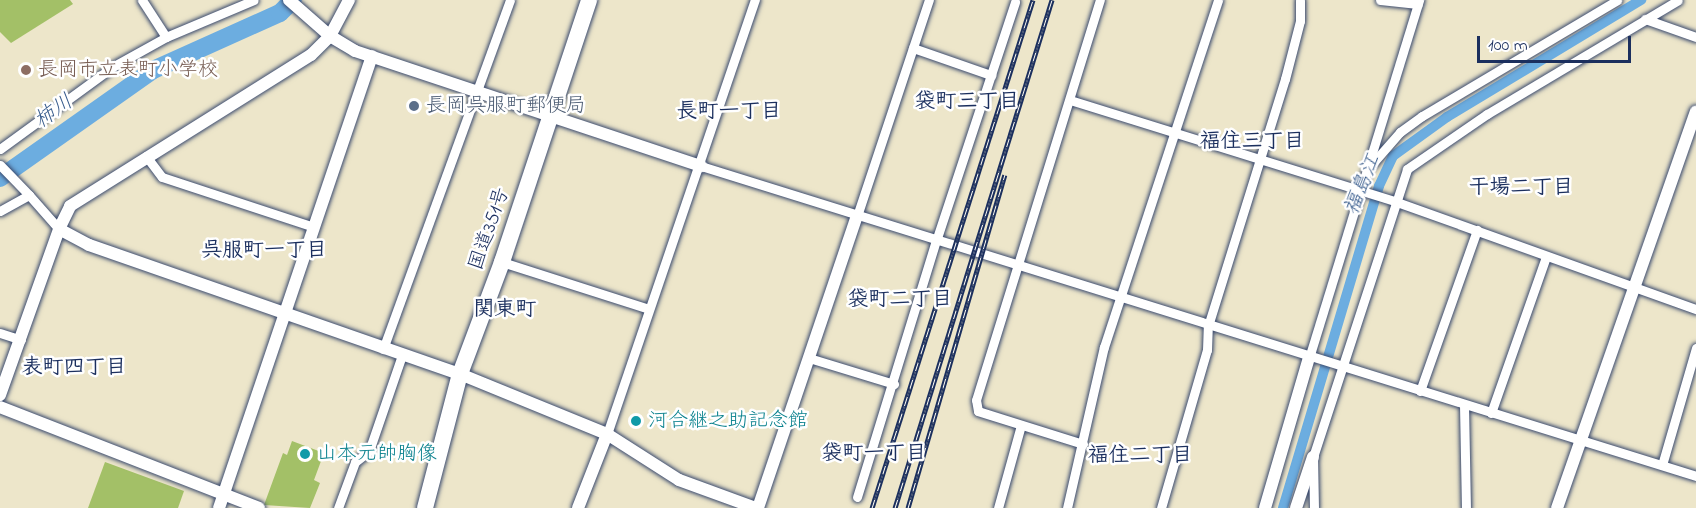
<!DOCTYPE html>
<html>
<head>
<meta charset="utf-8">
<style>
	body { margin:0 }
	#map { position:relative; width:1696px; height:508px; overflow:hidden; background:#ede6ca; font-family:"Indie Flower","Klee One",sans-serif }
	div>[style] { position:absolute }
	.green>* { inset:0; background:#a3c067 }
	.canal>* { height:10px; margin:-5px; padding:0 5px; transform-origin:5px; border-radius:5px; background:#6cade0 }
	.river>* { height:18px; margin:-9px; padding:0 9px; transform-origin:9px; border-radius:9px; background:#6cade0 }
	.roads { filter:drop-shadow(0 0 2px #3a4a6e) drop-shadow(0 0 2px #3a4a6e) }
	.minor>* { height:9px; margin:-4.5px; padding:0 4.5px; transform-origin:4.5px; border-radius:4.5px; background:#fff }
	.tertiary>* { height:12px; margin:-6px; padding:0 6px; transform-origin:6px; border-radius:6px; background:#fff }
	.trunk>* { height:16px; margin:-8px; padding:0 8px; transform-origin:8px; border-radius:8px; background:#fff }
	.rail>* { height:5px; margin-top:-2.5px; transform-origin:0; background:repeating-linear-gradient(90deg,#fff 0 9px,#1b2f5e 0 18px); box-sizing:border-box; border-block:2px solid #1b2f5e }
	.dots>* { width:16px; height:16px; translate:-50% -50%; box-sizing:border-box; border:3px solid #fff; border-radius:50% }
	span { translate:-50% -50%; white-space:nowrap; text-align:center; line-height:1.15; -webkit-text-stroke:5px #fff; paint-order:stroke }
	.education-label { font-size:20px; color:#785e54 }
	.left { translate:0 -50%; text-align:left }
	.service-label { font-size:20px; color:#4e5e75 }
	.street-label { font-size:20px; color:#1b2f5e }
	.culture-label { font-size:20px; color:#0d838f }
	.neighbourhood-label { font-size:21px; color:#1b2f5e; font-weight:700 }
	.water-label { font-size:21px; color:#375b8c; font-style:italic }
	.scale { position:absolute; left:1477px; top:36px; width:154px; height:27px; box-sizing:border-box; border:3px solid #1b2f5e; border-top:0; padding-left:8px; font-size:18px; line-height:21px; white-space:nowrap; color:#1b2f5e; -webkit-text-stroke:4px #fff; paint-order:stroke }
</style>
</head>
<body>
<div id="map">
	<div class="green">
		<i style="clip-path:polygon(0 0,70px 0,73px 4px,11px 43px,0 32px)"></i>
		<i style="clip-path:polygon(292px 441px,324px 453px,314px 480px,320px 483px,310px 508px,264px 505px,283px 453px,287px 455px)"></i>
		<i style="clip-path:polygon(105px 462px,184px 491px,178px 508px,88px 508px)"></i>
	</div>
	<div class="canal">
		<i style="left:1283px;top:508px;width:336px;rotate:-73.4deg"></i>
		<i style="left:1379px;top:186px;width:33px;rotate:-65deg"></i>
		<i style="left:1393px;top:156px;width:67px;rotate:-35.8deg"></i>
		<i style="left:1447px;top:117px;width:227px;rotate:-31.1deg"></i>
	</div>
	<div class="river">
		<i style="left:0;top:178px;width:187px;rotate:-35.2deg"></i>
		<i style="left:153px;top:70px;width:139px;rotate:-24.2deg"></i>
		<i style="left:280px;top:13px;width:18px;rotate:-45deg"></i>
	</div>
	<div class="roads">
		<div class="minor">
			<i style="left:142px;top:0;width:44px;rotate:57deg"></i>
			<i style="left:1380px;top:0;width:38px;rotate:6deg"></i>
			<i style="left:1645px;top:19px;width:54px;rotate:19.4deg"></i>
			<i style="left:913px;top:48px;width:83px;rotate:19.1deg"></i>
			<i style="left:1070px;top:100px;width:339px;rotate:17.3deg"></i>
			<i style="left:1394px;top:201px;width:321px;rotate:19.7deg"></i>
			<i style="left:0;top:149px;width:141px;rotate:-36.1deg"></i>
			<i style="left:114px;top:66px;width:60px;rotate:-29.1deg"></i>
			<i style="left:166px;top:37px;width:95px;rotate:-22.8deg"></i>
			<i style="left:146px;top:156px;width:26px;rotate:53deg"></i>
			<i style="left:162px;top:177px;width:160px;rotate:18.2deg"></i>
			<i style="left:1372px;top:164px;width:43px;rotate:-48.8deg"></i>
			<i style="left:1400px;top:132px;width:27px;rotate:-36deg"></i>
			<i style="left:1422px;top:116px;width:227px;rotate:-30.7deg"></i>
			<i style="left:0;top:165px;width:42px;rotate:46deg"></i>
			<i style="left:701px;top:166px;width:1042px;rotate:17.3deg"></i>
			<i style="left:0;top:211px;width:33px;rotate:-29deg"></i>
			<i style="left:29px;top:195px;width:45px;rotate:48.6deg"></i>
			<i style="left:857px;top:216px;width:228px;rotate:-71.6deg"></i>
			<i style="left:502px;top:262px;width:154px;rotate:17.7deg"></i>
			<i style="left:0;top:333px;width:22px;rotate:18deg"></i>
			<i style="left:383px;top:349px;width:371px;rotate:-70deg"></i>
			<i style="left:809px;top:358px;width:89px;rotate:17deg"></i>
			<i style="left:1309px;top:358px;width:375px;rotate:-72.9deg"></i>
			<i style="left:1420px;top:391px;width:171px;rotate:-70.5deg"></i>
			<i style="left:1464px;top:405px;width:103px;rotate:88.9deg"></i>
			<i style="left:1491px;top:413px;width:165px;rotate:-70.6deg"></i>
			<i style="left:607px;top:434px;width:459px;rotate:-71.2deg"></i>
			<i style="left:1083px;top:444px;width:110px;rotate:-162.6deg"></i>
			<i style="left:978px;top:411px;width:11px;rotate:-100deg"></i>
			<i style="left:976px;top:400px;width:419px;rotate:-72.8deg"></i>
			<i style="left:1662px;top:465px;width:122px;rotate:-73.8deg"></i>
			<i style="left:857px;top:497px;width:268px;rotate:-72.9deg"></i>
			<i style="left:936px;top:241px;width:252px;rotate:-71.7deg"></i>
			<i style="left:338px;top:508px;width:49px;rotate:-69.7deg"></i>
			<i style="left:355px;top:462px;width:18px;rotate:-38deg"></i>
			<i style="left:369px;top:451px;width:102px;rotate:-71deg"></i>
			<i style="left:998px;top:508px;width:86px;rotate:-74.5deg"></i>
			<i style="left:1067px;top:508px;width:165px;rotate:-77.1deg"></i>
			<i style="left:1104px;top:347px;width:365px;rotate:-71.8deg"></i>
			<i style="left:1161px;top:508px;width:165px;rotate:-73.8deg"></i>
			<i style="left:1207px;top:350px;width:24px;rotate:-88deg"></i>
			<i style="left:1208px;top:326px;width:259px;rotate:-72.7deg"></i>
			<i style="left:1285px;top:79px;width:60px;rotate:-75.5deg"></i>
			<i style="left:1300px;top:21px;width:21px;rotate:-90deg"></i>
			<i style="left:1314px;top:508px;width:51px;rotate:-91.1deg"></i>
			<i style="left:1313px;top:457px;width:303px;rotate:-71.9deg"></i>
			<i style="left:1407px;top:169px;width:97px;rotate:-34.5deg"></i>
			<i style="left:1487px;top:114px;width:222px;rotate:-30.8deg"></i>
		</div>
		<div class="tertiary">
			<i style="left:289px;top:0;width:55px;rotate:41.3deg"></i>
			<i style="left:330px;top:36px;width:29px;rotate:31deg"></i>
			<i style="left:355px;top:51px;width:365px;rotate:18.4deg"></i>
			<i style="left:59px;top:229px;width:34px;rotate:28deg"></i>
			<i style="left:89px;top:245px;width:393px;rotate:19.2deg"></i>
			<i style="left:460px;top:374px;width:159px;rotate:22.2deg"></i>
			<i style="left:607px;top:434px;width:85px;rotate:32.6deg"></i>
			<i style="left:679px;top:480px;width:82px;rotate:20deg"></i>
			<i style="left:0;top:395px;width:176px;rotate:-70.4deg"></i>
			<i style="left:59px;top:229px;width:25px;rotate:-64deg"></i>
			<i style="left:70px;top:206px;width:284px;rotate:-32.1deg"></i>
			<i style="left:311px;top:55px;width:27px;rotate:-45deg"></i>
			<i style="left:330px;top:36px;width:41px;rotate:-62.2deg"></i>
			<i style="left:0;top:407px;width:278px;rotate:21.3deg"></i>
			<i style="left:219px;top:508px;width:477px;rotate:-71.3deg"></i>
			<i style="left:578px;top:508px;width:79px;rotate:-68.6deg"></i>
			<i style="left:758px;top:508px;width:308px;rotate:-71.3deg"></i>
			<i style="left:1265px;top:508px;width:156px;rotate:-73.7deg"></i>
			<i style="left:1296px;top:508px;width:54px;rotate:-71.6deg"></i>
			<i style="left:1557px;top:508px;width:420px;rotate:-70.7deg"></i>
		</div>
		<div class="trunk">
			<i style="left:425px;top:508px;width:138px;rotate:-75.4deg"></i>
			<i style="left:460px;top:374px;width:120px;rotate:-69.4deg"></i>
			<i style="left:502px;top:262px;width:276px;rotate:-71.6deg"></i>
		</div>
	</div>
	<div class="rail">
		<i style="left:872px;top:508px;width:533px;rotate:-72.42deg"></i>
		<i style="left:895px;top:508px;width:532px;rotate:-72.83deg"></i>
		<i style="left:908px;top:508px;width:347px;rotate:-73.8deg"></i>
	</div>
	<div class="dots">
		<i style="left:26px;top:70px;background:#8d6e63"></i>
		<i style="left:414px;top:106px;background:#5c6f8a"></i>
		<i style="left:636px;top:421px;background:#0f9aa8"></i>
		<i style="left:305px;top:454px;background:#0f9aa8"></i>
	</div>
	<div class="education-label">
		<span class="left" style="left:38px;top:70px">長岡市立表町小学校</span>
	</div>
	<div class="service-label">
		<span class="left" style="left:426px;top:106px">長岡呉服町郵便局</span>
	</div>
	<div class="street-label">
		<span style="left:490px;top:229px;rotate:-71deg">国道351号</span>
	</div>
	<div class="culture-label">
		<span class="left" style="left:648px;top:421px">河合継之助記念館</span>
		<span class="left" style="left:317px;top:454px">山本元帥胸像</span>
	</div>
	<div class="neighbourhood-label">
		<span style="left:967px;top:102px">袋町三丁目</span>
		<span style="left:729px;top:112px">長町一丁目</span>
		<span style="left:1252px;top:142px">福住三丁目</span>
		<span style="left:1521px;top:188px">干場二丁目</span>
		<span style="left:264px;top:251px">呉服町一丁目</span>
		<span style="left:900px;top:300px">袋町二丁目</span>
		<span style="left:505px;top:310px">関東町</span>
		<span style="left:74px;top:368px">表町四丁目</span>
		<span style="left:874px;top:454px">袋町一丁目</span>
		<span style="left:1140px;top:456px">福住二丁目</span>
	</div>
	<div class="water-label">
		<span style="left:54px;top:112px;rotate:-35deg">柿川</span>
		<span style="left:1363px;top:185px;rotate:-68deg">福島江</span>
	</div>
	<div class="scale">100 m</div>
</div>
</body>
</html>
